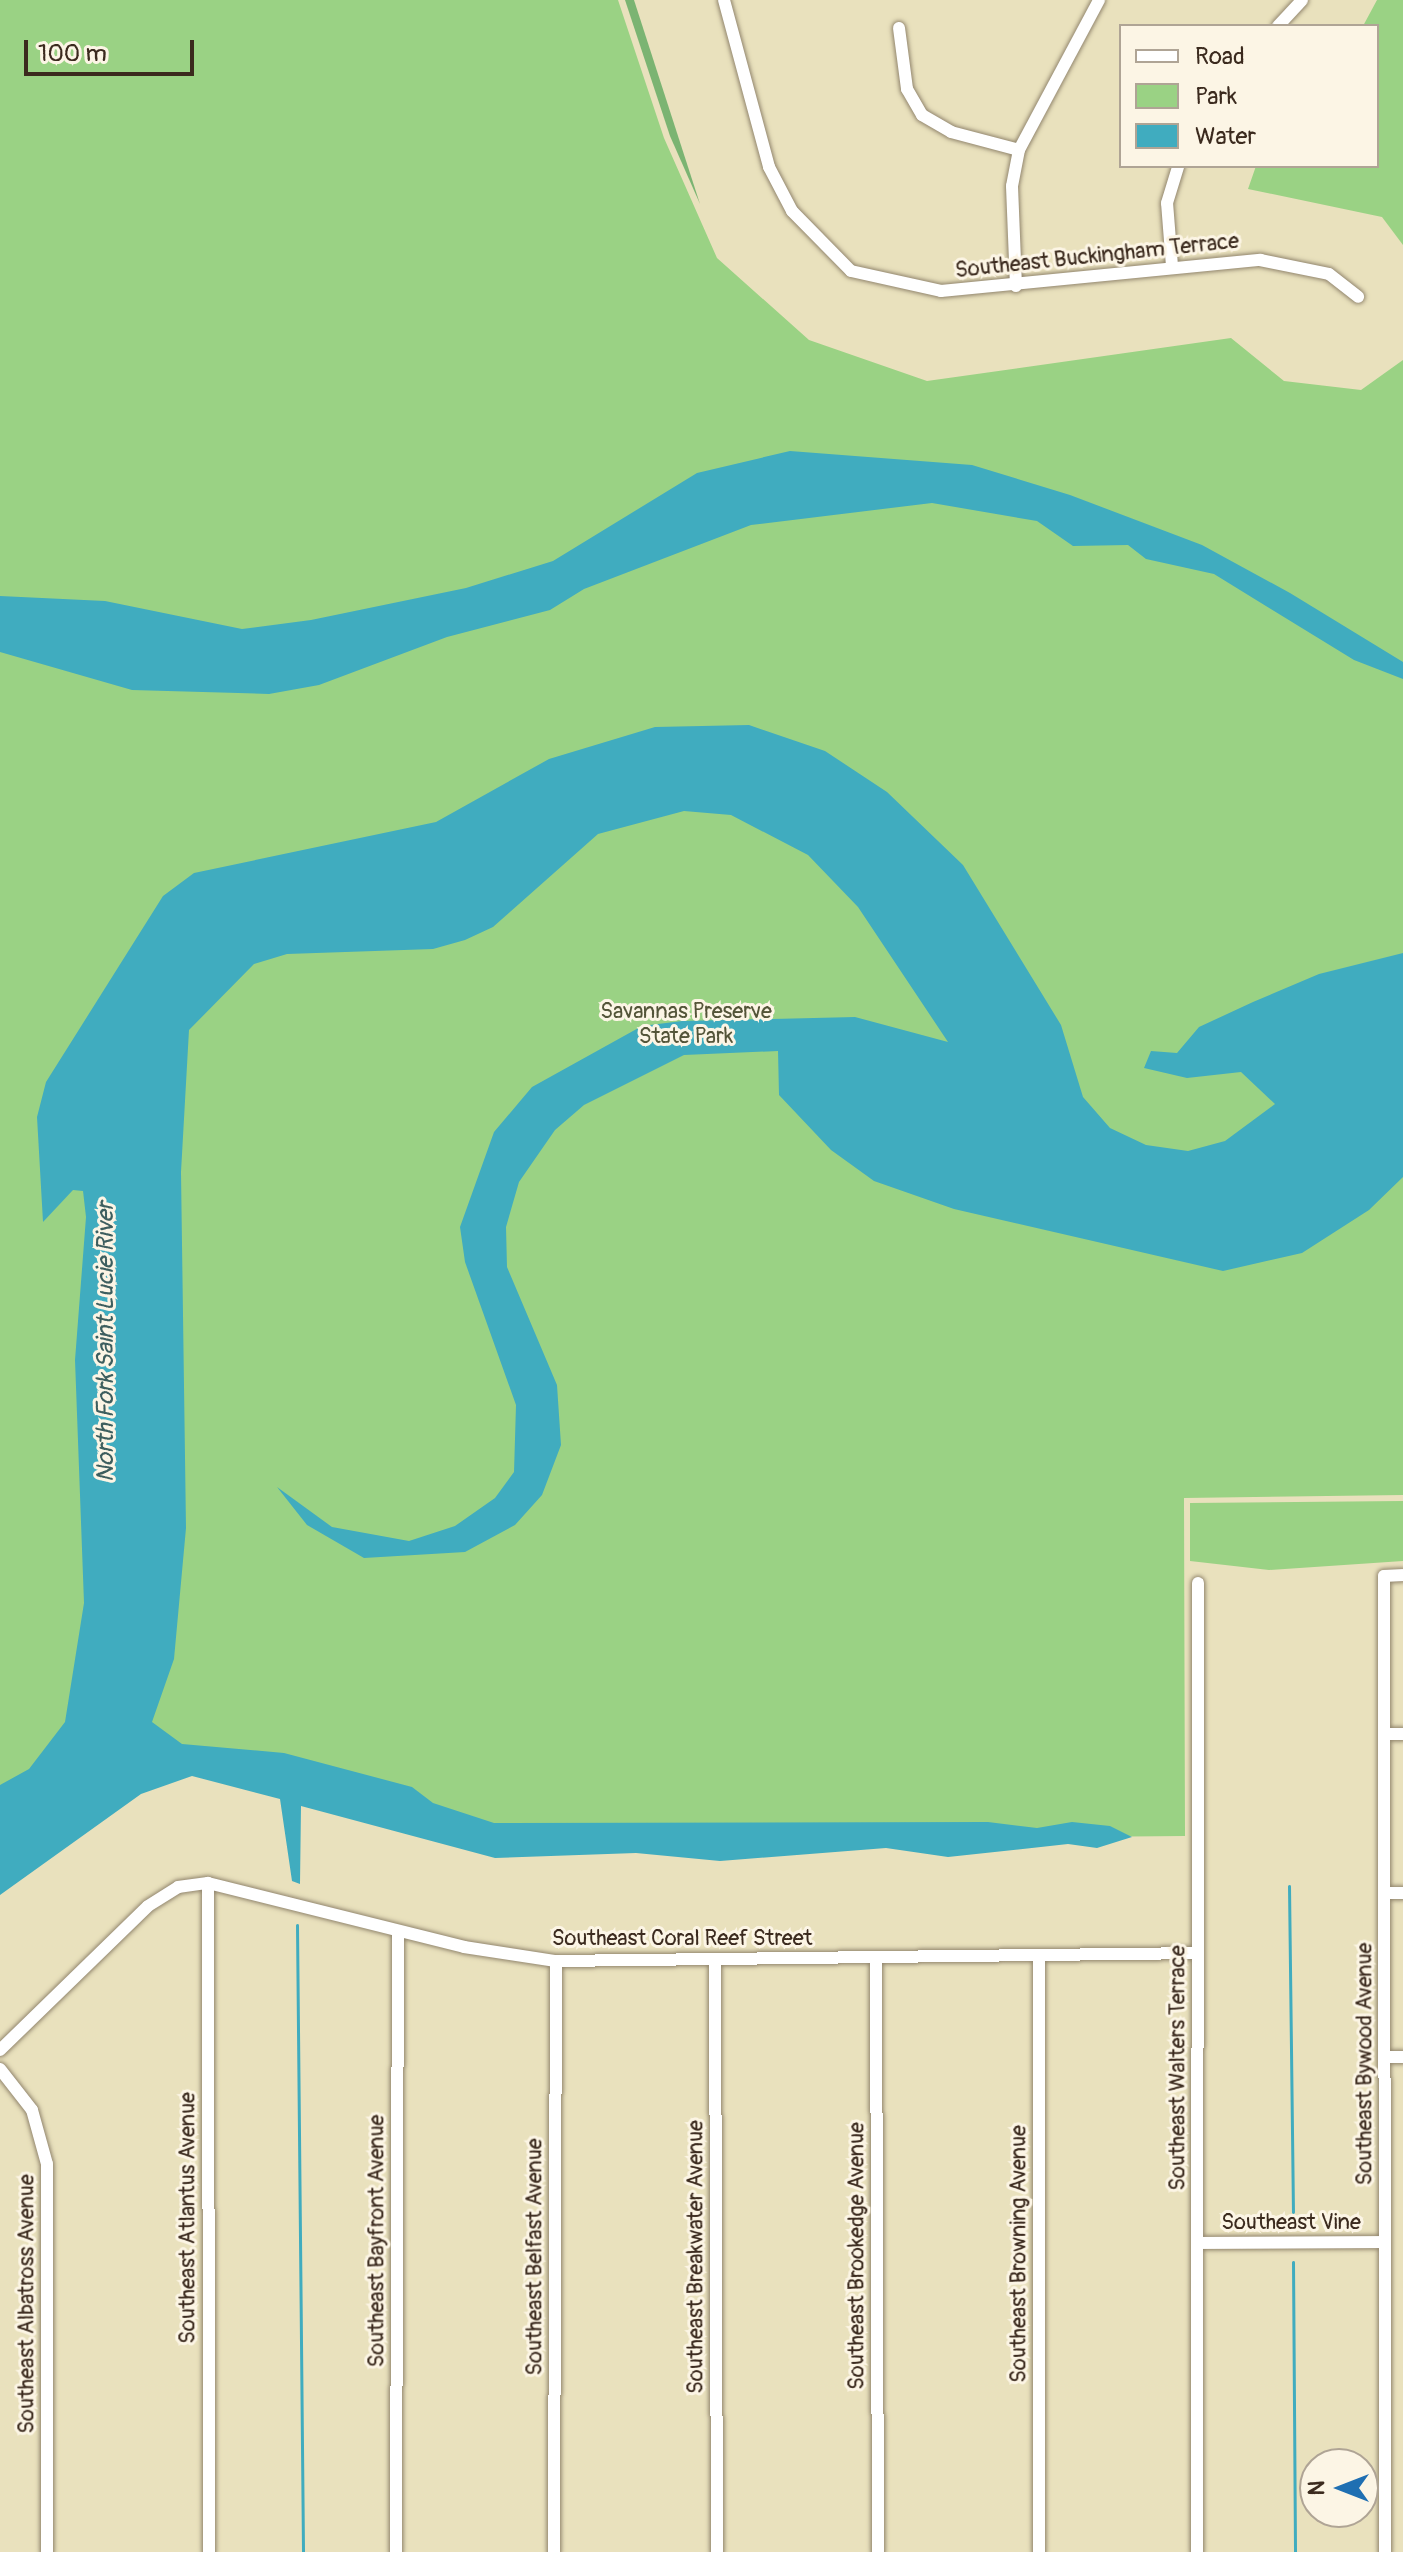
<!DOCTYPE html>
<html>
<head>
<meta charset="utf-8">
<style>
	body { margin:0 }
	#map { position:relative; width:1403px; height:2552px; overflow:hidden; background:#e9e1bd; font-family:Pangolin,sans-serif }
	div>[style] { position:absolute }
	.green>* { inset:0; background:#9ad284 }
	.forest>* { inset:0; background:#7bb472 }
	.water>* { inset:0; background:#40acbf }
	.stream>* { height:3px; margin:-1.5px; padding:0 1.5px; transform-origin:1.5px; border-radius:1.5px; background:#40acbf }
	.roads { filter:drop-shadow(0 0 2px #92866e) drop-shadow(0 0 2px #92866e) }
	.street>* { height:12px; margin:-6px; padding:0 6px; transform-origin:6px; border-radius:6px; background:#fff }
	span { translate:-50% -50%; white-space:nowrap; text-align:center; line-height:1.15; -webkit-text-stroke:6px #fcf5e5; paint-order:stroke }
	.street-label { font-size:22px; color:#3b2a1e }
	.park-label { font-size:22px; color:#535438 }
	.water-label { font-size:24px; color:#3d5e5e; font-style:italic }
	.legend { position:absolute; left:1119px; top:24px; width:260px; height:144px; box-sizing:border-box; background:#fcf5e5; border:2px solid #afa495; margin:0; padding:10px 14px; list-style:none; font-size:24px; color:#3b2a1e }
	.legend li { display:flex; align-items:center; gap:16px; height:40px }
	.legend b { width:40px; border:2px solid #afa495 }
	.north { position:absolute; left:1299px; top:2448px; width:80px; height:80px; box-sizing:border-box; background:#fcf5e5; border:2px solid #afa495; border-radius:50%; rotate:270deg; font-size:22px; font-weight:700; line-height:32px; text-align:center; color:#3b2a1e }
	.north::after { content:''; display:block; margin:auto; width:28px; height:36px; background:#1f6fb2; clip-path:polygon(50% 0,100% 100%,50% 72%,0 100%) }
	.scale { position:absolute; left:24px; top:40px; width:170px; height:36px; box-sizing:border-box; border:4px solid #3b2a1e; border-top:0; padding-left:10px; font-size:24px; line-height:28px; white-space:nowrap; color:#3b2a1e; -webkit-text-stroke:6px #fcf5e5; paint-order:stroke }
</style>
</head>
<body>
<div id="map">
	<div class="green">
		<i style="clip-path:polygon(0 0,618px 0,664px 138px,717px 258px,809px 340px,927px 381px,1231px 338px,1284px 381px,1361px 390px,1403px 360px,1403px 1495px,1184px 1498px,1185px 1836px,556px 1842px,128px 1743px,0 1844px)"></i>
		<i style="clip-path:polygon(1377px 0,1403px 0,1403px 245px,1382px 217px,1248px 189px,1256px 166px,1377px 166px,1377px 26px,1363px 26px)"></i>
		<i style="clip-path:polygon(1403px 1501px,1403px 1561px,1269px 1570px,1190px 1561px,1190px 1503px)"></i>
	</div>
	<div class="forest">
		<i style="clip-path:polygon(625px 0,634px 0,700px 204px,670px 136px)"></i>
	</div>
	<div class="water">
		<i style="clip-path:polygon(790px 451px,972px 465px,1070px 495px,1202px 545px,1290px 593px,1403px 662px,1403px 679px,1354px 660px,1214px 574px,1146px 559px,1128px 545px,1073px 546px,1037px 521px,932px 503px,751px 525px,584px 589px,550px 610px,447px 637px,319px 685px,269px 694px,132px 690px,0 652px,0 596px,105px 601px,242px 629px,311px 620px,466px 588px,553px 561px,697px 473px)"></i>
		<i style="clip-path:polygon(749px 725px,825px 751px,887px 792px,963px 865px,1061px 1025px,1083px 1097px,1110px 1128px,1146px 1145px,1188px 1151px,1225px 1141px,1275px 1104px,1241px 1072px,1187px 1078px,1144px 1068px,1151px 1051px,1177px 1053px,1199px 1027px,1253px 1002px,1319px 974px,1403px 953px,1403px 1177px,1369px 1210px,1302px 1253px,1223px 1271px,954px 1209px,874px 1181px,831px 1150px,779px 1095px,778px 1051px,684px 1055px,584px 1105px,555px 1130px,519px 1182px,506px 1227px,507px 1267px,557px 1385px,561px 1445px,542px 1495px,515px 1525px,465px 1552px,364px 1558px,307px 1525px,277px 1487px,332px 1527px,409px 1541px,455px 1526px,495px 1498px,514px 1472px,516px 1405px,465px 1262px,460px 1227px,494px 1132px,532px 1087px,642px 1026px,682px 1021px,855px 1017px,948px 1042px,858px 907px,808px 855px,731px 815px,684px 811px,598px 834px,493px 927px,465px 940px,433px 949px,287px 954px,254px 964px,189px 1030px,181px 1172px,186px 1528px,174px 1659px,152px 1722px,182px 1744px,284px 1753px,412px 1787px,433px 1803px,494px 1823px,988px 1822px,1037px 1828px,1072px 1822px,1110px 1826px,1132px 1837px,1097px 1848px,1068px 1844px,948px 1857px,886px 1848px,720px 1861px,636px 1853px,495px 1858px,301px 1806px,300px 1884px,292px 1881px,280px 1799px,192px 1776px,141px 1794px,0 1895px,0 1785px,29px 1769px,65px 1722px,84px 1603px,75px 1360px,86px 1217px,83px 1191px,73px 1190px,43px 1222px,37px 1117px,46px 1082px,163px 896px,194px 873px,436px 822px,549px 759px,655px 727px)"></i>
	</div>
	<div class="stream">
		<i style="left:1289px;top:1886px;width:326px;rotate:89.3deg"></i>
		<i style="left:297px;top:1925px;width:627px;rotate:89.45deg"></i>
		<i style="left:1293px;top:2262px;width:290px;rotate:89.6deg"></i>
	</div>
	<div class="roads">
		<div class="street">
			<i style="left:724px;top:0;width:173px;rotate:74.9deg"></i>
			<i style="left:769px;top:167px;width:50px;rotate:62.4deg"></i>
			<i style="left:792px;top:211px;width:84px;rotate:45.5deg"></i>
			<i style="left:851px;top:271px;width:92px;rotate:12.5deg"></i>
			<i style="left:941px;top:291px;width:321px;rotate:-5.6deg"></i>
			<i style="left:1260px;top:260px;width:70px;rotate:11.5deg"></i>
			<i style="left:1329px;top:274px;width:37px;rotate:38deg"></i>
			<i style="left:1278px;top:26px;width:35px;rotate:-47deg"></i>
			<i style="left:899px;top:28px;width:62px;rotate:82.5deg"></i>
			<i style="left:907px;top:89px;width:30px;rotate:60deg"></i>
			<i style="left:922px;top:115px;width:34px;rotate:30deg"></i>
			<i style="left:951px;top:132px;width:70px;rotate:14.8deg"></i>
			<i style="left:1172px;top:266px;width:63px;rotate:-94.5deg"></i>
			<i style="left:1167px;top:203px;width:39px;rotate:-73deg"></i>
			<i style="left:1016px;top:286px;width:100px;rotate:-92.3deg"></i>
			<i style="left:1012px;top:186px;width:37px;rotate:-79deg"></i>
			<i style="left:1019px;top:150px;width:170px;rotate:-61.9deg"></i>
			<i style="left:1385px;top:1734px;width:18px"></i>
			<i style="left:208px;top:1883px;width:669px;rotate:89.91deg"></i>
			<i style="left:1386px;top:1893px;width:17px"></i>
			<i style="left:876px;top:1959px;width:593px;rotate:89.81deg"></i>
			<i style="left:715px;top:1961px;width:591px;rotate:89.81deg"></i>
			<i style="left:0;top:2050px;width:206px;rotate:-44.2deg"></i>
			<i style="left:148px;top:1906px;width:36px;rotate:-32deg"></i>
			<i style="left:178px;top:1887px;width:30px;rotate:-8deg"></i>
			<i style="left:208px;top:1883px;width:264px;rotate:14deg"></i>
			<i style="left:464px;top:1947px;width:93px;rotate:8.7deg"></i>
			<i style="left:556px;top:1961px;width:642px;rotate:-0.71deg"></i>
			<i style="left:1385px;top:2057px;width:18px"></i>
			<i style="left:0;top:2069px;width:52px;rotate:52deg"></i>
			<i style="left:32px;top:2110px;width:56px;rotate:74.5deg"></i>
			<i style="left:47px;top:2164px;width:388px;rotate:90deg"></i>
			<i style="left:1198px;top:2243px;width:187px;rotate:-0.3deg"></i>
			<i style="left:396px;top:2552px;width:621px;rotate:-89.82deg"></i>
			<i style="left:554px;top:2552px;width:591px;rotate:-89.81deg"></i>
			<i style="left:1039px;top:2552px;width:596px;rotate:-90deg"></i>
			<i style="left:1197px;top:2552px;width:969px;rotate:-89.94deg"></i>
			<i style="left:1385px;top:2552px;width:976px;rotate:-90.06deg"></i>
			<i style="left:1384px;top:1576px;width:19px;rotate:-3deg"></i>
		</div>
	</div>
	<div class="street-label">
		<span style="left:1097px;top:256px;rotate:-6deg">Southeast Buckingham Terrace</span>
		<span style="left:682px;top:1939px">Southeast Coral Reef Street</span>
		<span style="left:1365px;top:2064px;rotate:-90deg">Southeast Bywood Avenue</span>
		<span style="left:1178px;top:2068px;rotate:-90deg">Southeast Walters Terrace</span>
		<span style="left:188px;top:2218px;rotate:-90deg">Southeast Atlantus Avenue</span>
		<span style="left:1291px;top:2223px">Southeast Vine</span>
		<span style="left:377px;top:2241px;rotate:-90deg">Southeast Bayfront Avenue</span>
		<span style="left:1019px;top:2254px;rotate:-90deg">Southeast Browning Avenue</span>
		<span style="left:857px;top:2256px;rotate:-90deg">Southeast Brookedge Avenue</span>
		<span style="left:535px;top:2257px;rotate:-90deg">Southeast Belfast Avenue</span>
		<span style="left:696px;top:2257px;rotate:-90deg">Southeast Breakwater Avenue</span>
		<span style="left:27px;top:2304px;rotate:-90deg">Southeast Albatross Avenue</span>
	</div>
	<div class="park-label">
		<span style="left:686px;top:1024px">Savannas Preserve<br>State Park</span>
	</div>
	<div class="water-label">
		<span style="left:106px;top:1342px;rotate:-90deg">North Fork Saint Lucie River</span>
	</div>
	<ul class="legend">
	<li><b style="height:10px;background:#fff"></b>Road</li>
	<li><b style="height:22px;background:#9ad284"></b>Park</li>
	<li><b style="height:22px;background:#40acbf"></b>Water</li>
	</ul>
	<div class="north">N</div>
	<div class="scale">100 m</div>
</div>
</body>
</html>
